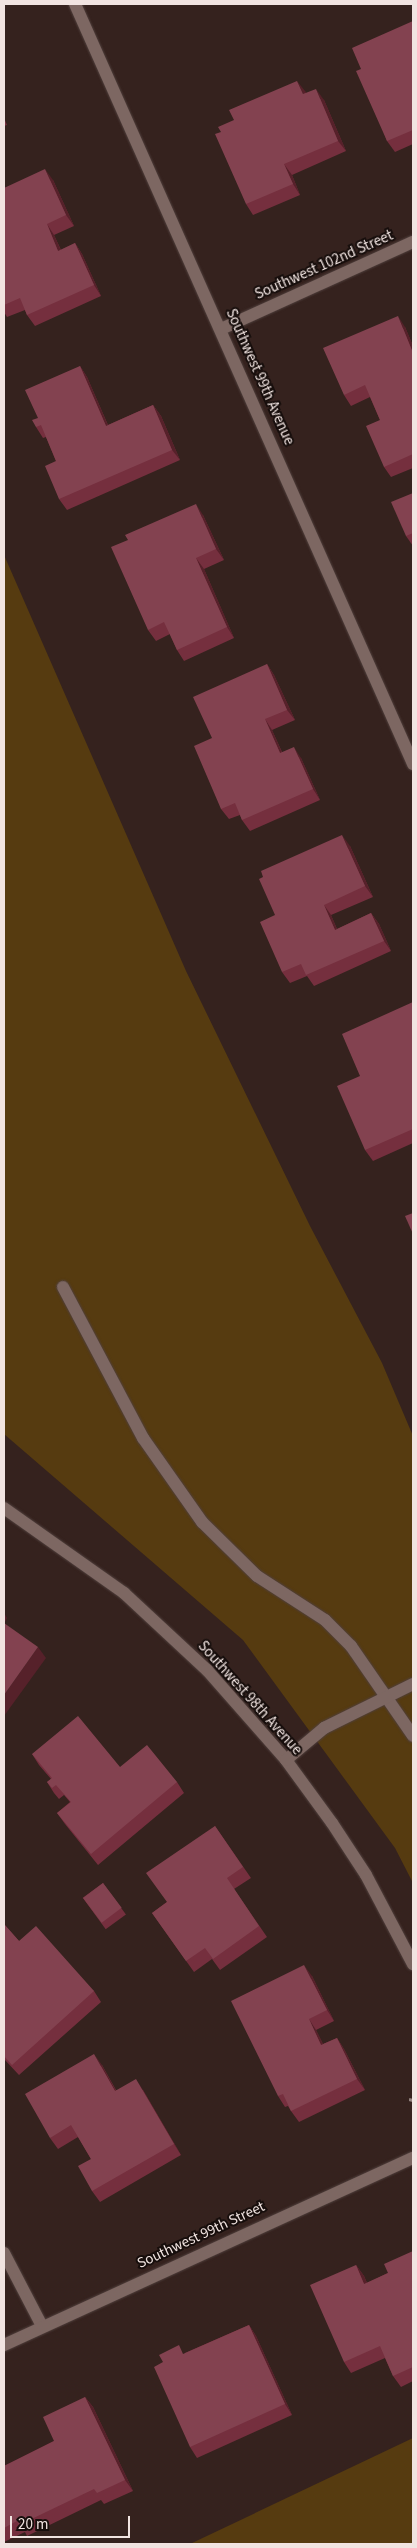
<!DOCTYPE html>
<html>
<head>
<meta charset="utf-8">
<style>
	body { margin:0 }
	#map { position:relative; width:417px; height:2548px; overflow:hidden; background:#35221e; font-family:"Source Sans 3",sans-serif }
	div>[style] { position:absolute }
	.green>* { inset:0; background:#563b10 }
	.path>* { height:3px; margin-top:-1.5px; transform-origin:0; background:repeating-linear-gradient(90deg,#958581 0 4px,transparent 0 6.5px) }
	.roads { filter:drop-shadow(0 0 1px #4f3f3c) drop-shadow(0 0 1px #4f3f3c) }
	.lane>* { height:12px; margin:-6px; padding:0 6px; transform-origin:6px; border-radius:6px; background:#7d6762 }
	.street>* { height:12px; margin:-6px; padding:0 6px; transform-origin:6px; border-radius:6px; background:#7d6762 }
	.wall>* { inset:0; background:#752f3e; transform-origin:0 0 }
	.shaded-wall>* { inset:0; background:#56212a }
	.building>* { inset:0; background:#834250; transform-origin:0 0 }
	span { translate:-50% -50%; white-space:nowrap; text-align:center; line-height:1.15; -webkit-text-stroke:4px #170e0c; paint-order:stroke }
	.street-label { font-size:15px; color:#f1e4e1 }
	.frame { position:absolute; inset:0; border:5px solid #f1e4e1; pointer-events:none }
	.scale { position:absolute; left:10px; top:2516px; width:120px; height:22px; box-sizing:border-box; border:2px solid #f1e4e1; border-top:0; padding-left:6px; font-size:15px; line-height:18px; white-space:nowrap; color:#f1e4e1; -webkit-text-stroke:4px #170e0c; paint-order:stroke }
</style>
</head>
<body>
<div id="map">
	<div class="green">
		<i style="clip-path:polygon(4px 555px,186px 971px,310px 1226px,382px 1363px,413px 1436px,413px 1883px,395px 1848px,243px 1640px,4px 1434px)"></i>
		<i style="clip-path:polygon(413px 2438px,413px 2544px,190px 2544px)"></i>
	</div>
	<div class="path">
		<i style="left:409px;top:2099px;width:4px;rotate:14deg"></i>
	</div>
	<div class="roads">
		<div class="lane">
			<i style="left:63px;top:1287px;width:171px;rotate:62.1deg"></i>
			<i style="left:143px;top:1438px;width:103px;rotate:54.9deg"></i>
			<i style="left:202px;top:1522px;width:77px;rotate:44.5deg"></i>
			<i style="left:257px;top:1576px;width:81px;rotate:32.9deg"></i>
			<i style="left:325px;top:1620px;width:37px;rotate:45deg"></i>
			<i style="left:351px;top:1646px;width:109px;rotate:55.4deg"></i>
		</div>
		<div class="street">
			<i style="left:75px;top:4px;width:832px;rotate:66.02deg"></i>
			<i style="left:221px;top:329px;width:211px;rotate:-24.4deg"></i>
			<i style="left:4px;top:1508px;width:147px;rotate:35.3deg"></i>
			<i style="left:124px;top:1593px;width:113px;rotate:42.9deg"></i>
			<i style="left:207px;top:1670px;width:120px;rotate:48.7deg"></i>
			<i style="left:286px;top:1760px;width:78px;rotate:53.9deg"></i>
			<i style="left:332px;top:1823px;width:62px;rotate:56.8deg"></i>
			<i style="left:366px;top:1875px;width:101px;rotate:62.2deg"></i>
			<i style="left:286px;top:1760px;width:50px;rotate:-40.1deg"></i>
			<i style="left:324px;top:1728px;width:99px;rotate:-26.3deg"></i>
			<i style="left:4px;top:2253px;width:82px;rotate:62.5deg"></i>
			<i style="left:4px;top:2345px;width:450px;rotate:-24.6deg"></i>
		</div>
	</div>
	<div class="wall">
		<i style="clip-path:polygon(413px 21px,413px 144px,395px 152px,387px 141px,361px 69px)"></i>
		<i style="clip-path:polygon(305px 91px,306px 94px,324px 100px,346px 151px,292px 175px,300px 195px,253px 215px,246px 204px)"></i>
		<i style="clip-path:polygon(4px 118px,7px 125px,4px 126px)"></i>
		<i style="clip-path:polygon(53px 180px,74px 226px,54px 235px,61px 250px,75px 243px,82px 254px,101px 296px,35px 326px,27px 315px,25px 310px,7px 317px,4px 312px,4px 188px)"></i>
		<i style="clip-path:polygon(405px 327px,413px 346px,413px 468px,391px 477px,384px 467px,380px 420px,370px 397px,351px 406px,344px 395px)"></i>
		<i style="clip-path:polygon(80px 366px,87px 377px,108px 425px,153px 405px,161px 416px,180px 460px,67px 510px,59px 499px,56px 461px,46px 437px,43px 438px,36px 427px,38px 418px)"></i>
		<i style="clip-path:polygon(413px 493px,413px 546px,406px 536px)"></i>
		<i style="clip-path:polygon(203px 515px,224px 560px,204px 569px,234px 638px,184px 661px,177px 650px,170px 634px,156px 641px,148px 630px)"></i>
		<i style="clip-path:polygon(267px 664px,274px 675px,295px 720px,272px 730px,282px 752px,301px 758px,320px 800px,250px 831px,242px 820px,240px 815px,229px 819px,221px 809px,212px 738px)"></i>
		<i style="clip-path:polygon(350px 846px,373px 897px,331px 915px,337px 929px,371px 913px,379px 924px,391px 951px,314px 986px,307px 976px,290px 983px,282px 972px)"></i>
		<i style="clip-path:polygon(413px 1002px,413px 1143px,373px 1161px,365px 1150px)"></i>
		<i style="clip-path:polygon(32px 1754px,120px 1767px,177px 1782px,184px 1793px,98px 1865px,65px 1824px,57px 1813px,70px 1802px,64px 1795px,59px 1799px,54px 1793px,47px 1782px,51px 1779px,39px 1765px)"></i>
		<i style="clip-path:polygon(215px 1826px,251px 1878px,234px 1889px,267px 1937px,220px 1970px,212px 1959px,194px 1972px,152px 1913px,167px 1902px)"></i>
		<i style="left:103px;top:1883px;width:39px;height:25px;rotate:54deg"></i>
		<i style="clip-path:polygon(4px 1924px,19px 1941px,94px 1991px,101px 2002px,19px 2075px,4px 2059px)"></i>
		<i style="clip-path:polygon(312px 1976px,334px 2021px,316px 2030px,323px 2044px,337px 2038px,344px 2049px,365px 2090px,299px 2122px,291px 2111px,288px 2106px,285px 2107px,278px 2096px)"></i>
		<i style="clip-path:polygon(102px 2065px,116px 2090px,143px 2090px,181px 2155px,100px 2202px,92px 2191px,91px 2159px,78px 2137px,58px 2149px,50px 2138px)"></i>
		<i style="clip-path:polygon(413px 2251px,413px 2381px,401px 2387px,393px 2376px,385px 2358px,351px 2373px,344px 2362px,356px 2265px,364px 2276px,367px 2283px,388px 2273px)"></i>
		<i style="clip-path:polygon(249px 2325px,256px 2336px,292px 2415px,197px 2458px,190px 2447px,185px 2353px)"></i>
		<i style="clip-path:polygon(85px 2397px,93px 2407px,133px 2491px,104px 2504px,101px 2500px,27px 2536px,25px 2532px,4px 2542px,4px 2466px,54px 2441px)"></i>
	</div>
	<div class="shaded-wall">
		<i style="clip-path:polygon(297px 81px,305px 91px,311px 105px,303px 94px)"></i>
		<i style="clip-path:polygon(316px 89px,324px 100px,346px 151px,338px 141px)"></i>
		<i style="clip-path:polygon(284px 164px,292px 175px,300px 195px,293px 184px)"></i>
		<i style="clip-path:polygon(45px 169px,53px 180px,74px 226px,66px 215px)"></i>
		<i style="clip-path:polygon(47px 224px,54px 235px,66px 262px,58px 251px)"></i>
		<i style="clip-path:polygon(75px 243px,82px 254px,101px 296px,94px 285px)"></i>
		<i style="clip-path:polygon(398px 316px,405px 327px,413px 346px,413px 353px)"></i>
		<i style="clip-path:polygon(80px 366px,87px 377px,113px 437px,106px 426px)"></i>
		<i style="clip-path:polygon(153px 405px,161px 416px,180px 460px,172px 450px)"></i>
		<i style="clip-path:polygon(196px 504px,203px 515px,224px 560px,216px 549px)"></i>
		<i style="clip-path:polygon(196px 558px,204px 569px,234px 638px,227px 627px)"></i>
		<i style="clip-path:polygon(267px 664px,274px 675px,295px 720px,287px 710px)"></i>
		<i style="clip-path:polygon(265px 719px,272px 730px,287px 764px,280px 753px)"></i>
		<i style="clip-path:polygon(294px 747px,301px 758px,320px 800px,313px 789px)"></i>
		<i style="clip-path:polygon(342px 835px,350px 846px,373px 897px,365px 886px)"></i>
		<i style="clip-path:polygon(324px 905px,331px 915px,342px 941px,335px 930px)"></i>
		<i style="clip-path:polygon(371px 913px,379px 924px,391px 951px,384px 941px)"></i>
		<i style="clip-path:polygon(4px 1613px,7px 1618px,4px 1624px)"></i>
		<i style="clip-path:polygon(38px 1647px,46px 1658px,4px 1716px,4px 1695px)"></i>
		<i style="clip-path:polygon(304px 1965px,312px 1976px,334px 2021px,327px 2010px)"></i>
		<i style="clip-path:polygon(309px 2019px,316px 2030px,329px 2056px,321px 2045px)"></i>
		<i style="clip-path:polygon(337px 2038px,344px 2049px,365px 2090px,357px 2079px)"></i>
		<i style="clip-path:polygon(94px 2054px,102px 2065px,122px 2102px,115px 2091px)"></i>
		<i style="clip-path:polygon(136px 2079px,143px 2090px,181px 2155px,174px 2144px)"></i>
		<i style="clip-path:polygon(356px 2265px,364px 2276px,372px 2295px,364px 2284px)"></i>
		<i style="clip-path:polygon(249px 2325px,256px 2336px,292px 2415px,285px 2404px)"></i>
		<i style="clip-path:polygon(85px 2397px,93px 2407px,133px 2491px,125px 2480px)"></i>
	</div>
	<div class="building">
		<i style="clip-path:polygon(413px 21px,413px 130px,387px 141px,356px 71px,361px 69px,352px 48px)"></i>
		<i style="clip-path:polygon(297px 81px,303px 94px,316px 89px,338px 141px,284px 164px,293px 184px,246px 204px,215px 134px,221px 132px,218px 127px,234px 120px,229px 110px)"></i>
		<i style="clip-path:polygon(45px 169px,66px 215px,47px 224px,58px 251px,75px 243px,94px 285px,27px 315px,20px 298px,4px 305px,4px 188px)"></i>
		<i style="clip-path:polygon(398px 316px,413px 353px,413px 454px,384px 467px,366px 426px,380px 420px,365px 385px,344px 395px,323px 348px)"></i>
		<i style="clip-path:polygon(80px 366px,106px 426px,153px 405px,172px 450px,59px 499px,45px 466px,56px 461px,41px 425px,36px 427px,32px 420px,38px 418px,25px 390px)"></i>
		<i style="clip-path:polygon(413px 493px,413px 533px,406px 536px,391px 502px)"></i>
		<i style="clip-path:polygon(196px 504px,216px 549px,196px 558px,227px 627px,177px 650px,164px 622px,148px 630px,111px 547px,128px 540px,125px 535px)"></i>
		<i style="clip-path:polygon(267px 664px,287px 710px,265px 719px,280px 753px,294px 747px,313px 789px,242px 820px,235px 803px,221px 809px,194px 746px,212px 738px,193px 697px)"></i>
		<i style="clip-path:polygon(342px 835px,365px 886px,324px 905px,335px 930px,371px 913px,384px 941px,306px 975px,301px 964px,282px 972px,260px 922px,275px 915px,259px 879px,263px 877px,261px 871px)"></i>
		<i style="clip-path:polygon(413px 1002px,413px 1129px,365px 1150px,337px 1086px,360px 1076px,342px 1034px)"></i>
		<i style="clip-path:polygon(413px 1213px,413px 1234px,405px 1216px)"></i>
		<i style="clip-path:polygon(4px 1623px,38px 1647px,4px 1695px)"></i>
		<i style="clip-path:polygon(78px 1716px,120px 1767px,147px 1745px,177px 1782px,91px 1854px,57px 1813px,71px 1802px,56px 1785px,52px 1788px,47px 1782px,52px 1778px,32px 1754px)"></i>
		<i style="clip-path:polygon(215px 1826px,243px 1867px,227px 1878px,259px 1926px,213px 1959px,205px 1948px,186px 1961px,152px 1913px,167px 1902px,146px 1873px)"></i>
		<i style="left:103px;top:1883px;width:31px;height:25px;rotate:53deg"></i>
		<i style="clip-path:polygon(4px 1924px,19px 1941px,36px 1926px,94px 1991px,12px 2065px,4px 2056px)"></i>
		<i style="clip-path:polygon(304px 1965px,327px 2010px,309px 2019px,321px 2045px,337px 2038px,357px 2079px,291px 2111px,283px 2094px,278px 2096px,231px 2001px)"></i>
		<i style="clip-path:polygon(94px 2054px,115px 2091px,136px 2079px,174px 2144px,92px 2191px,78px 2166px,91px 2159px,71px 2125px,50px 2138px,25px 2094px)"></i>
		<i style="clip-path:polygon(413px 2251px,413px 2367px,393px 2376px,380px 2346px,344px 2362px,310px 2285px,356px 2265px,364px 2284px,388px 2273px,384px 2264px)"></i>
		<i style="clip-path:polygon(249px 2325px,285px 2404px,190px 2447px,154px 2367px,163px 2362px,159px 2355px,179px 2345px,183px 2354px)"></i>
		<i style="clip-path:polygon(85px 2397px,125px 2480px,97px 2493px,94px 2489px,19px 2525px,17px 2521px,4px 2528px,4px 2466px,54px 2441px,43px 2417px)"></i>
	</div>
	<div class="street-label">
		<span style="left:324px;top:265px;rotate:-24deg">Southwest 102nd Street</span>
		<span style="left:260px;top:377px;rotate:66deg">Southwest 99th Avenue</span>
		<span style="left:250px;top:1698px;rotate:48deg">Southwest 98th Avenue</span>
		<span style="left:201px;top:2235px;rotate:-25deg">Southwest 99th Street</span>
	</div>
	<div class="frame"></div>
	<div class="scale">20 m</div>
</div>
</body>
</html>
